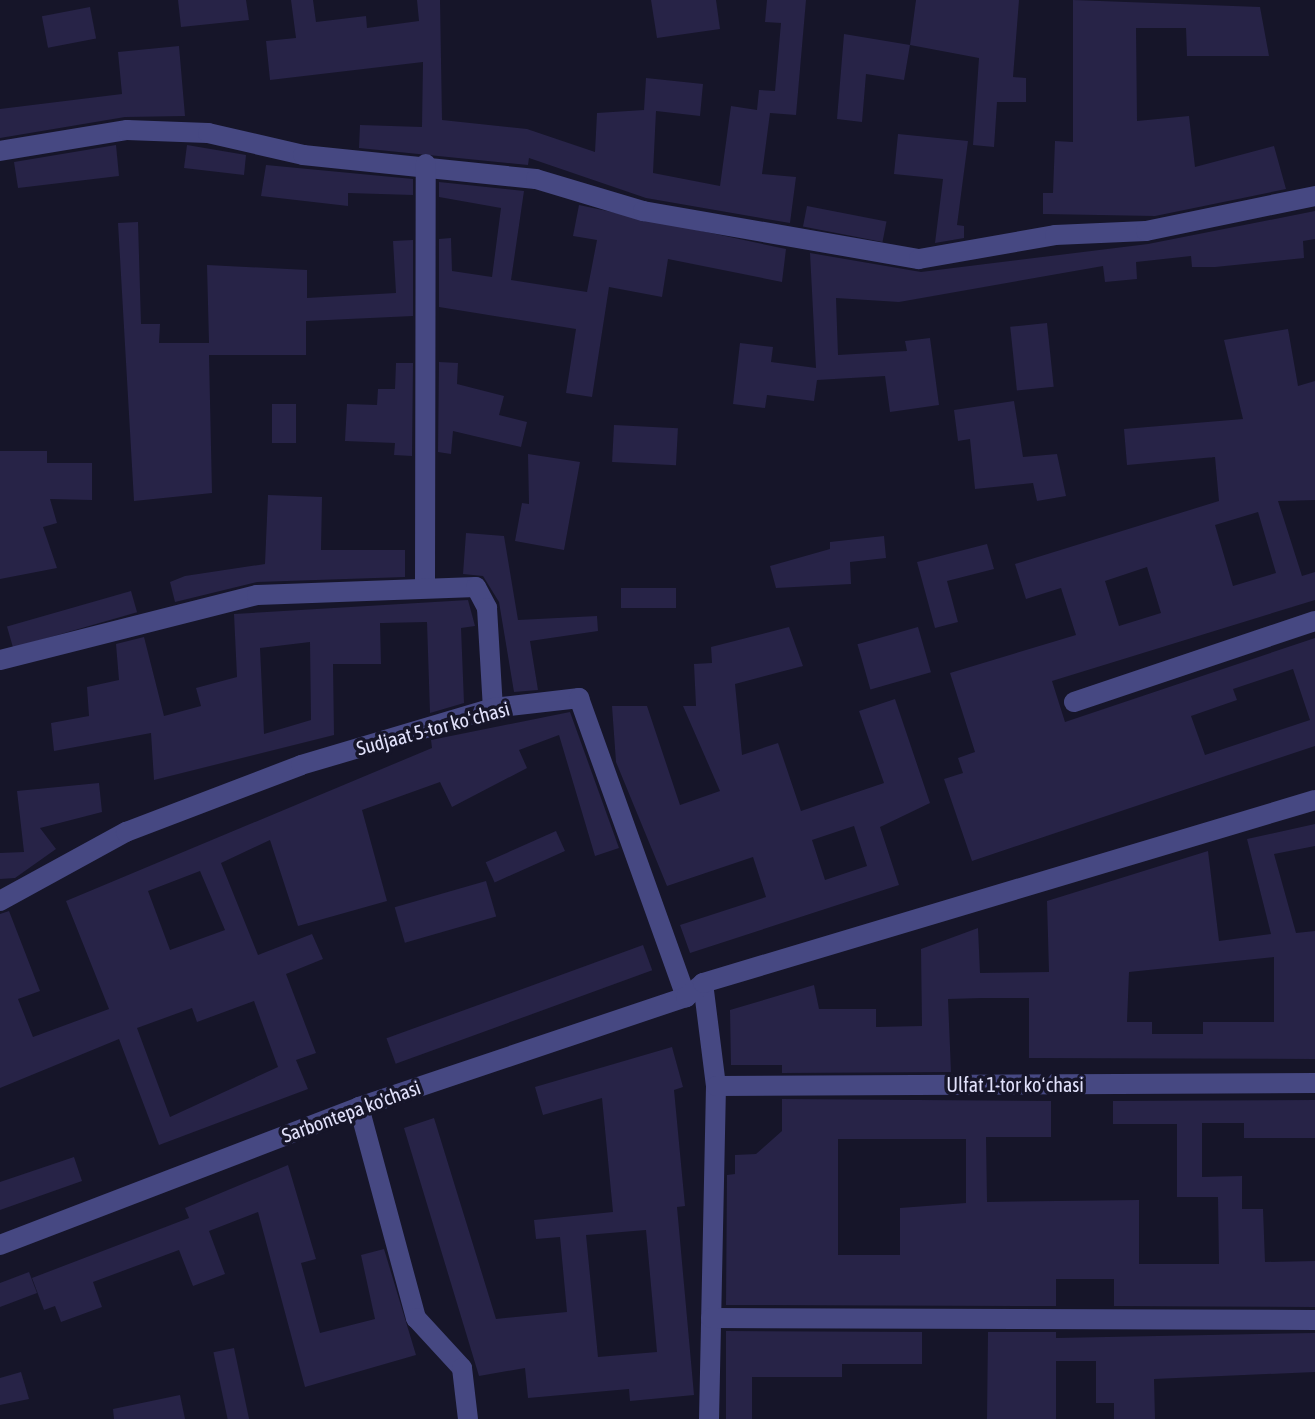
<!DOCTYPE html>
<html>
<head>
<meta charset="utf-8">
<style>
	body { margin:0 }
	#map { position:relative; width:1315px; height:1419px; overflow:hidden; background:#161529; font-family:"Asap Condensed",sans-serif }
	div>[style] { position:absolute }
	.building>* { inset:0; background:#272347; transform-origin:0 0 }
	.minor>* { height:20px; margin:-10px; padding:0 10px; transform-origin:10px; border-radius:10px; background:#464882 }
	span { translate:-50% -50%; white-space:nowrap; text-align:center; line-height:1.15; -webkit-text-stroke:7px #161529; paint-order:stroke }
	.street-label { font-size:20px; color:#e1e1fb }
</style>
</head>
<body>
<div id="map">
	<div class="building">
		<i style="clip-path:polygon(178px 0,246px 0,249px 20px,181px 27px)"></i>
		<i style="clip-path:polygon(291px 0,313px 0,316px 22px,366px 16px,367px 28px,419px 21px,417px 0,440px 0,442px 120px,527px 129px,595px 152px,597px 113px,644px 110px,646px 78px,703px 84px,700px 116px,656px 111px,653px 173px,720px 186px,731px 106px,757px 110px,759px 90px,775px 91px,781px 23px,765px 22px,767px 0,806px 0,796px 115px,770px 113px,762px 174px,796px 177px,790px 223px,646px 198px,529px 158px,528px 165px,359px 148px,360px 125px,422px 127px,423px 62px,270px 80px,266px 41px,296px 38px)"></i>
		<i style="clip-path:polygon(651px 0,716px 0,720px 29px,657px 38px)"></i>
		<i style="clip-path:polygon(916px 0,1019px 0,1013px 77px,1026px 78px,1026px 102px,997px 102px,994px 147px,973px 145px,979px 58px,910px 45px)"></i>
		<i style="clip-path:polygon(1073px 0,1260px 7px,1269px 56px,1187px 56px,1186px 28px,1136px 28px,1137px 121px,1189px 116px,1195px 167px,1274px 146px,1286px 189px,1155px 216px,1043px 214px,1043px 193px,1053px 193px,1055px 141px,1073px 142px)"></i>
		<i style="left:90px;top:7px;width:32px;height:49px;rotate:79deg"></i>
		<i style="clip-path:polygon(844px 34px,910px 45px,904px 80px,866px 74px,862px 122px,837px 119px)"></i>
		<i style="clip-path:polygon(179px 46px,185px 116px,125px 117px,0 138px,0 109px,122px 94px,118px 52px)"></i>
		<i style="clip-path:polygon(898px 134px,968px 141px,957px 225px,964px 226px,964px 238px,935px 243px,943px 179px,894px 174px)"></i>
		<i style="clip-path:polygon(116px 145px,119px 176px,18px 188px,14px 162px)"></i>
		<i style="clip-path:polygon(187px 145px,246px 155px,244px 175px,184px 168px)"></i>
		<i style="clip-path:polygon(266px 165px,413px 179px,413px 195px,348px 193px,348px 206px,261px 196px)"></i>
		<i style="clip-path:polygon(439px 182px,524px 191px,511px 280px,587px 292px,597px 240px,573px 236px,579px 205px,786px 249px,782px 282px,668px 259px,662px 297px,609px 287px,592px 397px,566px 393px,576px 329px,439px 307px,439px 239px,451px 238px,452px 271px,492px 277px,501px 208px,439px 197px)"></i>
		<i style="left:807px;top:206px;width:81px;height:21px;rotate:11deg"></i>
		<i style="clip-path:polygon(1315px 211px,1315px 239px,1303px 241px,1304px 258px,1215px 267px,1192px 267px,1191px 256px,1136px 262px,1137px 279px,1105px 282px,1103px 266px,899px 302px,836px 298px,838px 355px,907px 351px,905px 341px,930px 338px,939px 405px,890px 412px,885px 376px,817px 380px,814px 401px,767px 395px,765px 408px,733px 404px,740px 343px,773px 347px,771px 362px,816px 368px,810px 253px,921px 272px,1148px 244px)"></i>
		<i style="clip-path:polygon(138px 222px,141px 324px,160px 324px,159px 343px,209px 343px,207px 265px,307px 270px,307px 298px,396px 293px,393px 241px,413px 240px,413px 316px,306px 321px,306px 355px,209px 355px,212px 493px,134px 501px,118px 223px)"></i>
		<i style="left:1047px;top:323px;width:64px;height:37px;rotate:84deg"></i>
		<i style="clip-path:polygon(evenodd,1288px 329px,1298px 386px,1315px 381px,1315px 500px,1278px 501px,1302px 576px,1315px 572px,1315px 600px,1052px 681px,1065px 722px,1315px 638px,1315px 746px,972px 861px,944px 779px,963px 773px,958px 758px,975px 752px,950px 673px,1076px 635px,1061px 588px,1026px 599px,1015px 564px,1219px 501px,1215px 457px,1127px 465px,1124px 429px,1243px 419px,1224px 340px,1288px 329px,1258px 512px,1276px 573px,1233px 586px,1215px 525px,1258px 512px,1288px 329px,1147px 567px,1161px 613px,1119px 626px,1105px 581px,1147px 567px,1288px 329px,1293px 669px,1310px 720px,1205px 755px,1191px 716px,1237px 700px,1233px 689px,1293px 669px)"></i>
		<i style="clip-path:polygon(439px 362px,458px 363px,457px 384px,504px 396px,499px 415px,527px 422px,521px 447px,453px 431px,451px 454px,438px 452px)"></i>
		<i style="clip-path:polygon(396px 363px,413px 363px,412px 456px,394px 455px,395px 443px,345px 441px,347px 404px,377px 405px,378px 389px,395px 389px)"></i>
		<i style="clip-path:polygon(1014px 401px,1023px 457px,1057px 454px,1066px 496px,1037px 501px,1033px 483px,975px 489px,970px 439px,958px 441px,954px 410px)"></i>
		<i style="left:272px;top:404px;width:24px;height:39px"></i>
		<i style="left:614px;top:425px;width:64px;height:37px;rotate:3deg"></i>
		<i style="clip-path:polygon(0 451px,47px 451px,47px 463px,92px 463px,92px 500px,50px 499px,57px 523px,43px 527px,57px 568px,0 579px)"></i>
		<i style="clip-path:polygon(528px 454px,580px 462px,564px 550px,515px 541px,522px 503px,529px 504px)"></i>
		<i style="clip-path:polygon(268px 495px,322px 497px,321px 550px,405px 550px,405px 577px,257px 582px,175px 602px,170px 582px,185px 576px,265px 564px)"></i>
		<i style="clip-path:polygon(466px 533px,504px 536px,518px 620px,597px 616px,598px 631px,530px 641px,538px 690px,514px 692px,499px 602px,483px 576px,463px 574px)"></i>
		<i style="clip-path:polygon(884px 536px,886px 558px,850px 562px,851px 584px,776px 588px,770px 566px,830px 549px,830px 542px)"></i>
		<i style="clip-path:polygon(987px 544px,994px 569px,947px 581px,958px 622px,935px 628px,917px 562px)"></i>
		<i style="left:676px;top:588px;width:20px;height:55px;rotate:90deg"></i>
		<i style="left:131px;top:591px;width:22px;height:129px;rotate:74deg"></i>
		<i style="clip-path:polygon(evenodd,468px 600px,475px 626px,461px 628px,464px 703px,430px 713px,427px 622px,380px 623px,381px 664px,333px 664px,334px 735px,154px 780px,151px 733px,54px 751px,51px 723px,89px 716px,87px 687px,119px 680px,116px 644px,144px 637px,164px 716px,201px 706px,196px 688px,237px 677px,234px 614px,468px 600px,310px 642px,311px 720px,264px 734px,260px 648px,310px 642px)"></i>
		<i style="clip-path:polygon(evenodd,789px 627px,803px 666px,735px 684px,742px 755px,778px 743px,801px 811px,884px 783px,859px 711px,895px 699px,930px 803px,880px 827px,899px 885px,690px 953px,680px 925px,766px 897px,753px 857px,667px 886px,616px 762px,612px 706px,647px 706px,680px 805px,720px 791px,683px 706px,696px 706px,694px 664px,712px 663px,711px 647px,789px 627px,854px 826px,867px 866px,825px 880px,812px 840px,854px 826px)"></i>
		<i style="left:918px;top:627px;width:47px;height:63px;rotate:74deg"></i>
		<i style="clip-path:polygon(evenodd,570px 712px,619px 848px,595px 856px,559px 735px,519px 750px,527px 768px,452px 807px,440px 782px,362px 810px,387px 901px,298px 926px,270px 840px,221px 863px,258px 955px,312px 934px,323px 959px,286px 974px,316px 1053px,296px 1060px,308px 1089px,159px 1145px,119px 1039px,0 1088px,0 914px,9px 911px,40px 991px,18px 999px,33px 1037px,109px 1009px,66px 901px,432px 748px,431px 740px,570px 712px,200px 871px,225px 930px,170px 950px,148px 891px,200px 871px,570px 712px,254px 1001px,278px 1067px,170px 1117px,137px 1028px,192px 1008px,197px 1022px,254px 1001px)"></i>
		<i style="clip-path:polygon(99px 783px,102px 812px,40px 828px,56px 849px,15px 878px,0 879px,0 853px,24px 852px,17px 791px)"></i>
		<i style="clip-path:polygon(evenodd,1315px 824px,1315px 846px,1274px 854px,1296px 933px,1315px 931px,1315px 1059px,1029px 1058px,1029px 998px,982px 998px,948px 999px,951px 1072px,782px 1073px,782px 1065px,731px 1065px,730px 1010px,814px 985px,819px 1009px,876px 1009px,876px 1027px,922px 1026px,921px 949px,978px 928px,980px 973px,1049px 972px,1047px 901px,1208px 851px,1219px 941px,1271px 934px,1247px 839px,1315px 824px,1274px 957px,1274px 1022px,1203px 1022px,1203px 1034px,1152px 1034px,1152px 1022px,1127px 1022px,1129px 972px,1274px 957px)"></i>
		<i style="left:556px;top:831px;width:22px;height:77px;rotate:66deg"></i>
		<i style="left:486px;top:881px;width:37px;height:95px;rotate:74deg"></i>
		<i style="left:643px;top:945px;width:27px;height:273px;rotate:70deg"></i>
		<i style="clip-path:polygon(evenodd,672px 1047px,683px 1087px,674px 1090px,685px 1206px,677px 1207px,694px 1395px,630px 1401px,629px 1389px,528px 1398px,525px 1368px,479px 1376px,404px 1128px,434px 1118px,496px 1319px,567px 1312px,560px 1237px,536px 1239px,534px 1220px,613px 1212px,602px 1098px,543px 1115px,535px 1087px,672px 1047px,646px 1230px,657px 1352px,598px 1357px,586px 1235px,646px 1230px)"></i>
		<i style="clip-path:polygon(evenodd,782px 1099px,1051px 1101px,1051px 1137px,986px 1137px,987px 1202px,1139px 1200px,1139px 1264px,1219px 1264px,1218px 1197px,1177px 1197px,1177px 1124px,1113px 1124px,1113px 1101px,1315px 1100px,1315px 1138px,1244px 1138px,1244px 1123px,1202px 1123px,1202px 1177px,1242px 1176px,1242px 1209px,1263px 1209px,1265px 1262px,1315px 1261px,1315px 1307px,1114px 1306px,1114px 1279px,1056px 1279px,1056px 1306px,726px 1305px,727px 1175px,735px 1174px,735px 1155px,756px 1154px,782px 1131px,782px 1099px,838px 1139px,966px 1139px,966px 1203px,900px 1208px,900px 1255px,838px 1255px,838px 1139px)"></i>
		<i style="clip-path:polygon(74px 1157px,82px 1181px,0 1210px,0 1182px)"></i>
		<i style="clip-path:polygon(288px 1165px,316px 1259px,301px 1263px,320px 1333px,375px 1319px,361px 1255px,384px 1249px,416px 1355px,305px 1387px,258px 1212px,209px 1231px,225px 1274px,193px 1286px,179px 1250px,93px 1282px,102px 1307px,61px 1322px,55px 1306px,44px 1310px,32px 1278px,189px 1218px,185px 1208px)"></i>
		<i style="clip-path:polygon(29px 1272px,37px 1293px,0 1307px,0 1283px)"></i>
		<i style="clip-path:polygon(726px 1331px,922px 1332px,922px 1364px,842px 1364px,842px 1377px,752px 1377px,752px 1419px,726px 1419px)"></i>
		<i style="clip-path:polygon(988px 1332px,1056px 1332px,1056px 1338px,1315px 1333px,1315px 1372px,1154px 1379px,1155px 1419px,1114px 1419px,1114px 1403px,1096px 1403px,1096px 1361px,1056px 1361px,1056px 1419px,987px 1419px)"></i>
		<i style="left:234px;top:1348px;width:73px;height:21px;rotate:78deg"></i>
		<i style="clip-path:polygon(21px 1372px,29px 1399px,0 1405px,0 1378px)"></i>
		<i style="clip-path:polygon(180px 1395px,185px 1419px,114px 1419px,113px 1409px)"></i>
	</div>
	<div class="minor">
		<i style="left:0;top:151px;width:129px;rotate:-9.4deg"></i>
		<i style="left:127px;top:130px;width:81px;rotate:2.1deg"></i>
		<i style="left:208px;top:133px;width:98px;rotate:13deg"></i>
		<i style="left:303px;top:155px;width:234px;rotate:5.9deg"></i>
		<i style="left:536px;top:179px;width:112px;rotate:16.7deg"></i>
		<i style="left:643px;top:211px;width:280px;rotate:9.9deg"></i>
		<i style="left:919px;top:259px;width:138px;rotate:-10deg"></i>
		<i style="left:1055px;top:235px;width:91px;rotate:-2.5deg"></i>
		<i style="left:1146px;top:231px;width:173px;rotate:-11.7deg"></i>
		<i style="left:425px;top:586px;width:422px;rotate:-89.9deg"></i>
		<i style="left:0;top:660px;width:265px;rotate:-14.2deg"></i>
		<i style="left:257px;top:595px;width:219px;rotate:-2.1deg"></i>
		<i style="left:476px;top:587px;width:24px;rotate:62deg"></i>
		<i style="left:487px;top:608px;width:100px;rotate:86.6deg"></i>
		<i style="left:1074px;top:702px;width:254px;rotate:-18.6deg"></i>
		<i style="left:0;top:901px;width:144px;rotate:-28.7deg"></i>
		<i style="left:126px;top:832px;width:187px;rotate:-20.9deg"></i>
		<i style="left:301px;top:765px;width:200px;rotate:-16.5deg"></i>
		<i style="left:493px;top:708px;width:87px;rotate:-6.6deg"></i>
		<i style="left:579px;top:698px;width:318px;rotate:70.3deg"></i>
		<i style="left:703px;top:983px;width:104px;rotate:82.8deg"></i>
		<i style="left:716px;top:1086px;width:333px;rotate:91.2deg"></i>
		<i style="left:716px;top:1086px;width:599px;rotate:-0.29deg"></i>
		<i style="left:359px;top:1107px;width:219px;rotate:74.9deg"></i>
		<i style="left:416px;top:1318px;width:68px;rotate:47.4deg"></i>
		<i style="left:462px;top:1368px;width:51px;rotate:83.3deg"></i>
		<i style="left:0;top:1245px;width:385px;rotate:-21deg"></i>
		<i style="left:359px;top:1107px;width:345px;rotate:-18.6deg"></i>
		<i style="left:686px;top:997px;width:22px;rotate:-39deg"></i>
		<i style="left:703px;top:983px;width:639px;rotate:-16.65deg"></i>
		<i style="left:711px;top:1318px;width:604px;rotate:0.19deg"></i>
	</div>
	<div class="street-label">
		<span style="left:433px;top:728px;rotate:-15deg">Sudjaat 5-tor koʻchasi</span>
		<span style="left:1015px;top:1084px">Ulfat 1-tor koʻchasi</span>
		<span style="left:351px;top:1111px;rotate:-20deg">Sarbontepa ko'chasi</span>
	</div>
</div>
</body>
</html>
